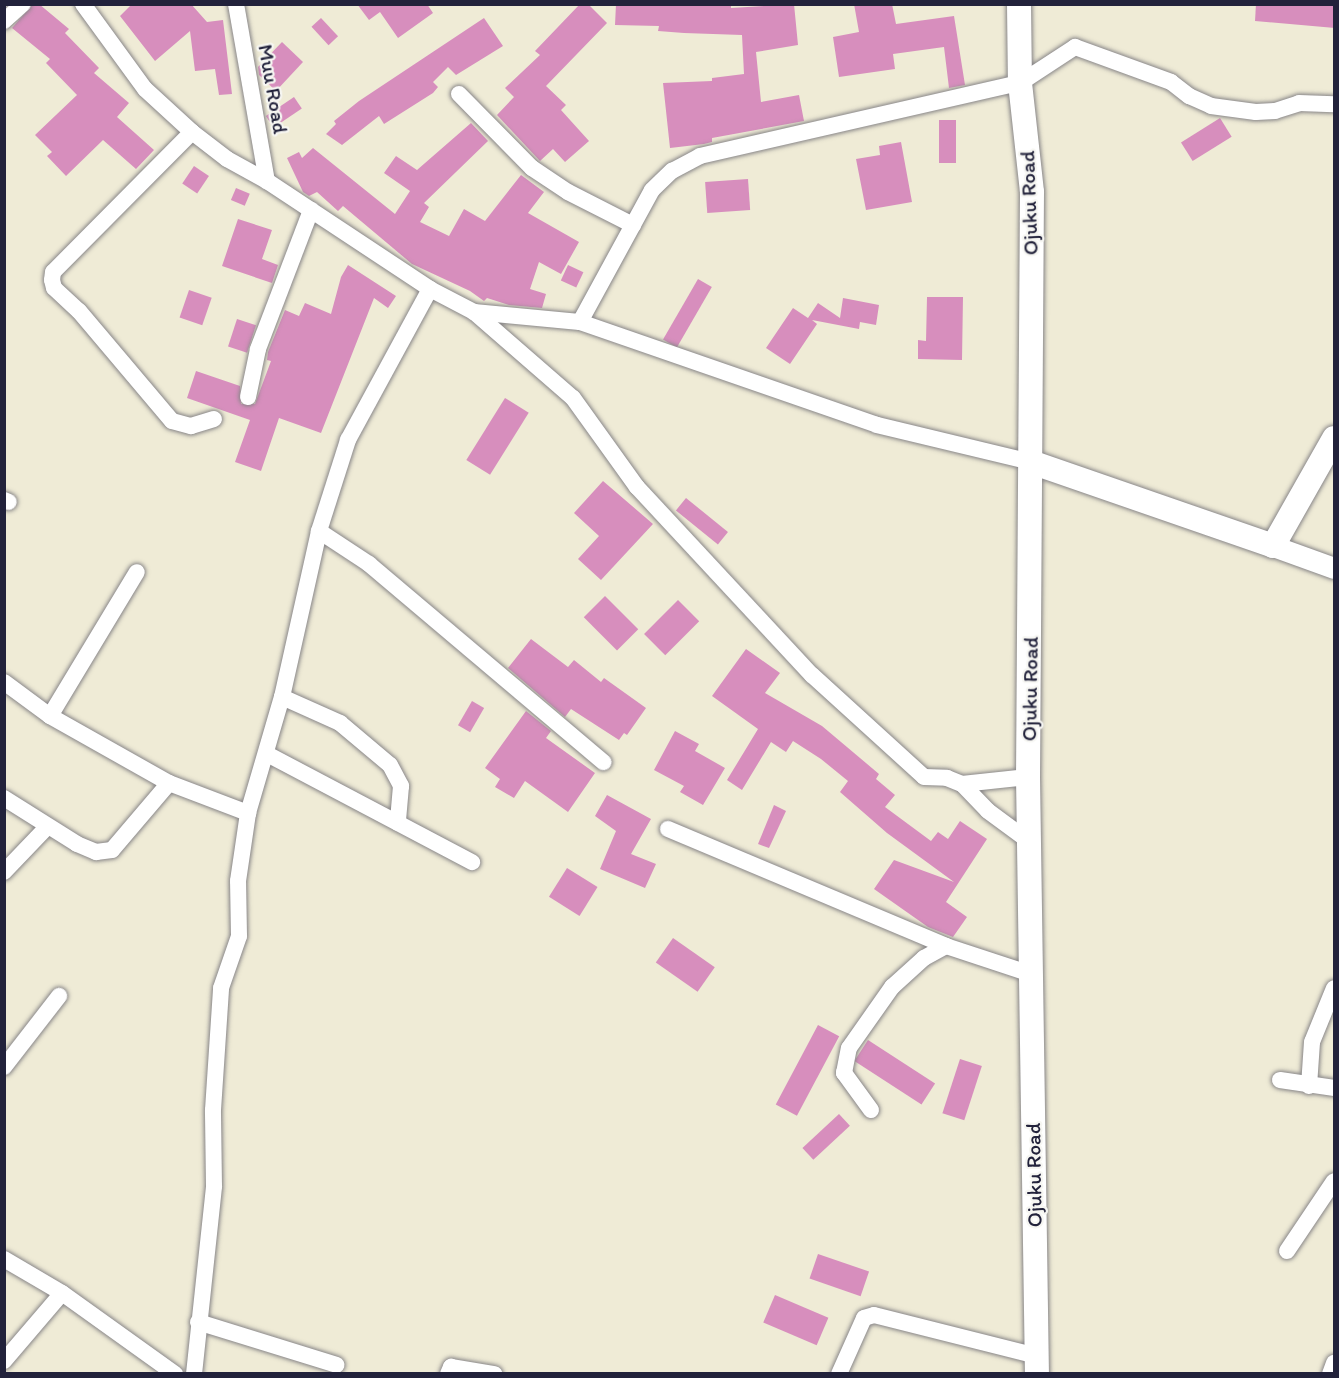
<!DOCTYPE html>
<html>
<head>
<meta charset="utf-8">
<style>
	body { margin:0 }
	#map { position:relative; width:1339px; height:1378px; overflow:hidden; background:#efebd6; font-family:Itim,sans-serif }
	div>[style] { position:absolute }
	.building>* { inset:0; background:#d78ebd; transform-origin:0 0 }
	.roads { filter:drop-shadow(0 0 2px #888688) drop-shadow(0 0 2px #888688) }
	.minor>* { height:16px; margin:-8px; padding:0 8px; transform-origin:8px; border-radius:8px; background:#fff }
	.tertiary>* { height:21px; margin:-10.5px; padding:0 10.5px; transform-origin:10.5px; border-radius:10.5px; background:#fff }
	.secondary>* { height:24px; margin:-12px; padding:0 12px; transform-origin:12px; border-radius:12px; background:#fff }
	span { translate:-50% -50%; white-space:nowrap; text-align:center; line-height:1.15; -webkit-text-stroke:4.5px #f6f6f2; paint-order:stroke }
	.street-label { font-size:21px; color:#22223b }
	.frame { position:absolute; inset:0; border:6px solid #22223b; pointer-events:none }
</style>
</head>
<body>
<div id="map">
	<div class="building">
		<i style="clip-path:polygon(33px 4px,39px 4px,69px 29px,65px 33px,99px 68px,94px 73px,129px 103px,117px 117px,154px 150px,136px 169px,103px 140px,66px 176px,47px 156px,52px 152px,35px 135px,77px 95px,46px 63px,50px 59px,12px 28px)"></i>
		<i style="clip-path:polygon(132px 4px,191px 4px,207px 22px,223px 20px,232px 94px,219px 95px,215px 69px,195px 71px,190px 31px,155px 61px,120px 16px)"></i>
		<i style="clip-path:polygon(357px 4px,427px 4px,433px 13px,398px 38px,380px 12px,369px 20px)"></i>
		<i style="clip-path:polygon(580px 4px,588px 4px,607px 23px,546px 86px,566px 105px,561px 110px,589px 141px,565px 162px,553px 149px,540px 161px,497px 115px,514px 97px,505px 88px,540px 55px,535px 51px)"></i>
		<i style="clip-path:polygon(616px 4px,731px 4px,731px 8px,794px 4px,798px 45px,756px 52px,761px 102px,799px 95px,804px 121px,712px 138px,712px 142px,704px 144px,670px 148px,663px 83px,712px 81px,712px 78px,744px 74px,742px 35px,684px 33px,658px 31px,659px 26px,615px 25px)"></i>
		<i style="clip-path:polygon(854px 4px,892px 4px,896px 24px,954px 16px,965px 85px,949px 88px,944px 47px,893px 54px,895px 69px,839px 77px,833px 37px,859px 32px)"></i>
		<i style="clip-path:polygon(1256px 4px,1335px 4px,1335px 28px,1255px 21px)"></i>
		<i style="left:321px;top:18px;width:25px;height:13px;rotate:47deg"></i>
		<i style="clip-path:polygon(484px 18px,503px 46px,456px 75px,448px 67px,433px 82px,438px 87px,433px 93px,384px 124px,379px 116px,342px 145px,326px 134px,336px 124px,334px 121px,359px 101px)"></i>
		<i style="clip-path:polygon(282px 42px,303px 62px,276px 91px,259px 75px,258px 67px)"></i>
		<i style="left:294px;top:97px;width:14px;height:34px;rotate:56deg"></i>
		<i style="left:1220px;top:118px;width:22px;height:46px;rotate:58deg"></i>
		<i style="left:939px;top:120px;width:17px;height:43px"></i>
		<i style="clip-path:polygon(471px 123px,488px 141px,424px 203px,429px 207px,420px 222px,449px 236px,464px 209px,485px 221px,521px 175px,544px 192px,528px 213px,579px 242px,561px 274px,539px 262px,530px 289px,546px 294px,542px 308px,509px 305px,487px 298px,484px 301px,470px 291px,412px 264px,343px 206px,338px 211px,317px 192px,309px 196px,303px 192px,287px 158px,299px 152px,302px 158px,313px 148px,395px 214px,410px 191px,384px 173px,396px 156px,417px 170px)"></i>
		<i style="clip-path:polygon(901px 142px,912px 202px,866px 210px,856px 159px,880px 155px,879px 146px)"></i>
		<i style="left:194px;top:166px;width:18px;height:21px;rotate:34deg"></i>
		<i style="left:748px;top:179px;width:31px;height:43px;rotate:86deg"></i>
		<i style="left:236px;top:188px;width:15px;height:13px;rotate:23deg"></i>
		<i style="clip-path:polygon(238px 219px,272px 230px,262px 259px,278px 265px,272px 283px,222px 266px)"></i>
		<i style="clip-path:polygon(348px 265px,396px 296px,388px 308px,374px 298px,321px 433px,279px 418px,261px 471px,235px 462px,250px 420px,187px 398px,196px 371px,240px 386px,241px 404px,255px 404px,271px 361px,267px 360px,268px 352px,285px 310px,299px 316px,305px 303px,331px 314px,341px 277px)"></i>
		<i style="left:568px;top:265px;width:17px;height:17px;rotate:25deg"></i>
		<i style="left:698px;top:279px;width:16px;height:70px;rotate:30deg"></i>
		<i style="left:189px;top:290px;width:24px;height:29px;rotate:19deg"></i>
		<i style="clip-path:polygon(927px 297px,963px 297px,962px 360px,918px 359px,918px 340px,926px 341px)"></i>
		<i style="clip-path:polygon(843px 298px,879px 305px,876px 325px,860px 322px,859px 329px,812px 320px,817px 324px,790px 364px,766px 348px,793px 308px,808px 318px,818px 303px,840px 318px)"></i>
		<i style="left:237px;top:319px;width:20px;height:29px;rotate:18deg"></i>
		<i style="left:505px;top:398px;width:28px;height:73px;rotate:32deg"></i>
		<i style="clip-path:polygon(603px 481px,653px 524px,601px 580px,578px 559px,599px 536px,574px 513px)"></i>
		<i style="left:686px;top:498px;width:54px;height:16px;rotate:39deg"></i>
		<i style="left:605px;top:596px;width:47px;height:30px;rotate:45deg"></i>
		<i style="left:678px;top:600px;width:30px;height:48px;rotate:45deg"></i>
		<i style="clip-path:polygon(531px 639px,568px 667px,574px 660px,601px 682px,604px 678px,646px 708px,627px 735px,624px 733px,619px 740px,571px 709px,565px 717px,508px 668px)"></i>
		<i style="clip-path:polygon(746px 649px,780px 673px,765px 693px,822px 726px,879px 774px,876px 779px,895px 795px,885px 807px,931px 841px,938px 832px,948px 839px,960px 821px,987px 839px,946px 902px,967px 917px,953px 937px,928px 927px,874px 889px,894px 860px,954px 882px,887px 833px,840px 792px,848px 781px,821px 759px,793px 741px,786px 752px,771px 742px,742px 790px,727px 780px,758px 729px,712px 696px)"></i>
		<i style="left:472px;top:701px;width:14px;height:28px;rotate:30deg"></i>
		<i style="clip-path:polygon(526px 711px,551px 731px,546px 738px,595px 773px,568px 812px,525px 781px,514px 798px,495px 787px,500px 779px,485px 768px)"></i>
		<i style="clip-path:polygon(675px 731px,699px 744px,695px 751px,725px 768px,703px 805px,680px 792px,684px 786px,654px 770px)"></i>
		<i style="clip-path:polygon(607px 795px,651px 819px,631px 854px,656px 864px,645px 888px,600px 869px,616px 831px,595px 816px)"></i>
		<i style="clip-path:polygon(774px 805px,786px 811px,769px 848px,758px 844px)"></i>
		<i style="left:567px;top:868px;width:36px;height:34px;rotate:32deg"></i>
		<i style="left:673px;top:938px;width:51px;height:30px;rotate:35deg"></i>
		<i style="left:818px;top:1025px;width:24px;height:90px;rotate:28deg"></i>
		<i style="left:868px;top:1040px;width:80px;height:25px;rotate:33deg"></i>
		<i style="left:960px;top:1059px;width:23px;height:57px;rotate:18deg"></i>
		<i style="left:839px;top:1114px;width:16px;height:50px;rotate:47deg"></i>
		<i style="left:818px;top:1254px;width:54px;height:26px;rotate:19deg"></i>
		<i style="left:775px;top:1295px;width:58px;height:30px;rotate:23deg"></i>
	</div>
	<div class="roads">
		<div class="minor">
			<i style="left:83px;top:4px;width:105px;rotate:53.9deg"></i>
			<i style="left:145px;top:89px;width:64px;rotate:42.5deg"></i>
			<i style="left:192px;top:132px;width:44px;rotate:37.6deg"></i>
			<i style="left:227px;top:159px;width:46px;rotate:28.8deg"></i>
			<i style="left:267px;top:181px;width:196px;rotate:33.5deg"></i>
			<i style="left:430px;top:289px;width:50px;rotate:27.6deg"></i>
			<i style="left:474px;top:312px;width:106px;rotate:5.4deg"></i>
			<i style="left:580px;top:322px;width:314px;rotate:19.1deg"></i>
			<i style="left:877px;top:425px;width:158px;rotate:13.5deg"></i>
			<i style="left:236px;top:4px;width:180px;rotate:80.1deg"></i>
			<i style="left:4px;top:21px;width:25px;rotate:-42deg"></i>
			<i style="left:459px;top:94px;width:104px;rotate:45.4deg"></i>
			<i style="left:532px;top:168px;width:43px;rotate:33.7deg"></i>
			<i style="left:568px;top:192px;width:73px;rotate:26.9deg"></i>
			<i style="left:192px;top:132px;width:197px;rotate:134.8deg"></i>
			<i style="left:53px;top:272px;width:8px;rotate:97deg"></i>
			<i style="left:52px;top:280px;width:8px;rotate:76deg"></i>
			<i style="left:54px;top:288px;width:34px;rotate:43deg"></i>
			<i style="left:79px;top:311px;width:144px;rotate:49.8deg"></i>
			<i style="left:172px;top:421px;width:20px;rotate:15deg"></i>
			<i style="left:191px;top:426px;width:24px;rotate:-17deg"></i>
			<i style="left:474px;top:312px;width:131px;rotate:41deg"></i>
			<i style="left:573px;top:398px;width:110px;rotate:54.3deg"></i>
			<i style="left:637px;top:487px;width:257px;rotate:47.1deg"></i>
			<i style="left:812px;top:675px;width:151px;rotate:42.3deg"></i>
			<i style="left:924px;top:777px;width:23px;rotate:2deg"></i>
			<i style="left:947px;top:778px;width:16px;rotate:22deg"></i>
			<i style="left:962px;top:784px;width:66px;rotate:-6.1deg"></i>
			<i style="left:580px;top:322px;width:150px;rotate:-61.4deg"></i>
			<i style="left:652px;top:190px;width:28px;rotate:-44deg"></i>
			<i style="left:672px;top:171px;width:32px;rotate:-28deg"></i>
			<i style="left:700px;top:156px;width:328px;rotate:-12.9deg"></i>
			<i style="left:1020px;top:83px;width:66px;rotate:-33.2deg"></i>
			<i style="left:1075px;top:47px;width:102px;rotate:20deg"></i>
			<i style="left:1171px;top:82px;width:23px;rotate:38deg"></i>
			<i style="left:1189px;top:96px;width:24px;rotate:24deg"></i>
			<i style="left:1211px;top:106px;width:45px;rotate:7.6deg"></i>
			<i style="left:1256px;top:112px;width:19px;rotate:-3deg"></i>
			<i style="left:1275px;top:111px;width:25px;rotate:-18deg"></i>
			<i style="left:1299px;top:103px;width:35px;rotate:2deg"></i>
			<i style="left:248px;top:397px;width:49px;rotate:-78.2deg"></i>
			<i style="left:258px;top:349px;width:149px;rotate:-69.1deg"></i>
			<i style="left:4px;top:500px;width:5px;rotate:22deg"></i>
			<i style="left:319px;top:531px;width:60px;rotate:33.4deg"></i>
			<i style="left:369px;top:564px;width:307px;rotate:40.2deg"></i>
			<i style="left:4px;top:682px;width:57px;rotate:36.5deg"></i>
			<i style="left:50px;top:716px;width:137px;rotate:29.4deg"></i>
			<i style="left:169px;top:783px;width:85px;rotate:20.8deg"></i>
			<i style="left:282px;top:697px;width:64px;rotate:24.1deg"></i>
			<i style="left:340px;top:723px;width:65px;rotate:40deg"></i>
			<i style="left:390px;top:765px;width:24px;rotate:62deg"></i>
			<i style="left:401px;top:786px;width:37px;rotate:95deg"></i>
			<i style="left:50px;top:716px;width:168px;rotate:-58.9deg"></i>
			<i style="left:267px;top:754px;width:232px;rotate:27.8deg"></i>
			<i style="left:962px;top:784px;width:37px;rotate:46deg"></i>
			<i style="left:988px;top:811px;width:52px;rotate:36.4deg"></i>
			<i style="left:4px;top:798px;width:86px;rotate:32.2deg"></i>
			<i style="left:77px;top:844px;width:21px;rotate:23deg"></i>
			<i style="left:96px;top:852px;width:16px;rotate:-7deg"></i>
			<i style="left:112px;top:850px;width:88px;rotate:-49.6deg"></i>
			<i style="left:668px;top:829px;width:302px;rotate:22.8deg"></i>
			<i style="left:946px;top:946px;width:89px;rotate:18.2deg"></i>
			<i style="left:4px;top:872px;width:62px;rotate:-46.3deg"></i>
			<i style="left:4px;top:1067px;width:90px;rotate:-52.2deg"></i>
			<i style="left:1280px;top:1080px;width:55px;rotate:8.4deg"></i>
			<i style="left:1309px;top:1086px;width:44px;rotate:-86.1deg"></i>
			<i style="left:1312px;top:1042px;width:58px;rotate:-67.8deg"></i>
			<i style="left:871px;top:1110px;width:46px;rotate:-126.1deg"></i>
			<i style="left:844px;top:1073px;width:25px;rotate:-79deg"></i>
			<i style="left:849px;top:1048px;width:75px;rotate:-54.8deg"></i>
			<i style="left:892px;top:987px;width:43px;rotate:-42.2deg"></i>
			<i style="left:924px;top:958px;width:25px;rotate:-29deg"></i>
			<i style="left:1287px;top:1251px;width:84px;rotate:-56.1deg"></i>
			<i style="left:4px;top:1259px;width:67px;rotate:30.4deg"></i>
			<i style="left:62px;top:1293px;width:139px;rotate:35.6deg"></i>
			<i style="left:198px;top:1322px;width:145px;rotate:17.2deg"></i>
			<i style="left:4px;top:1361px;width:89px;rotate:-49.5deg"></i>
			<i style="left:194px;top:1374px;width:189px;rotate:-83.9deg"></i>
			<i style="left:214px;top:1186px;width:76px;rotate:-90.8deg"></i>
			<i style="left:213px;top:1110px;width:122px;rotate:-86.2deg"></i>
			<i style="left:221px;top:988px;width:55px;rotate:-70.9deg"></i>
			<i style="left:239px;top:936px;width:55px;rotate:-91deg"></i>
			<i style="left:238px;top:881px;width:69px;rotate:-81.6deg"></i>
			<i style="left:248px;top:813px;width:121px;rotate:-73.7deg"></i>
			<i style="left:282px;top:697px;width:170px;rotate:-77.4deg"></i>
			<i style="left:319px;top:531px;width:96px;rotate:-72.3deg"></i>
			<i style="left:348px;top:440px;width:172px;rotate:-61.5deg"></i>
			<i style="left:448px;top:1374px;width:8px;rotate:-67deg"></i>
			<i style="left:451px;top:1367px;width:44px;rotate:9.2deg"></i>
			<i style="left:839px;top:1374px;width:61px;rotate:-65.9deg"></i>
			<i style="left:864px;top:1318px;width:10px;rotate:-17deg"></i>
			<i style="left:874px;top:1315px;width:168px;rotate:14.1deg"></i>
			<i style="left:1330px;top:1374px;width:12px;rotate:-70deg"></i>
		</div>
		<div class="tertiary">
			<i style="left:1273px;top:546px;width:65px;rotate:19.8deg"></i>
		</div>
		<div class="secondary">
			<i style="left:1019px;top:4px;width:79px;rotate:89.3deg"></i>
			<i style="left:1020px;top:83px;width:110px;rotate:83.7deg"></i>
			<i style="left:1032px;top:192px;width:585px;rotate:90.39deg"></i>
			<i style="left:1028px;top:777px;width:597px;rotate:89.14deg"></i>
			<i style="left:1031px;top:462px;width:256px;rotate:19.1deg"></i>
			<i style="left:1273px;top:546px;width:124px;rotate:-60.5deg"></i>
		</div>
	</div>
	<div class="street-label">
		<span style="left:273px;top:89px;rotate:80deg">Muu Road</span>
		<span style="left:1029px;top:203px;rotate:-92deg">Ojuku Road</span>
		<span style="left:1030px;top:689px;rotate:-89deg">Ojuku Road</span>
		<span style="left:1034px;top:1175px;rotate:-91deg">Ojuku Road</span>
	</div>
	<div class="frame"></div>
</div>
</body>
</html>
